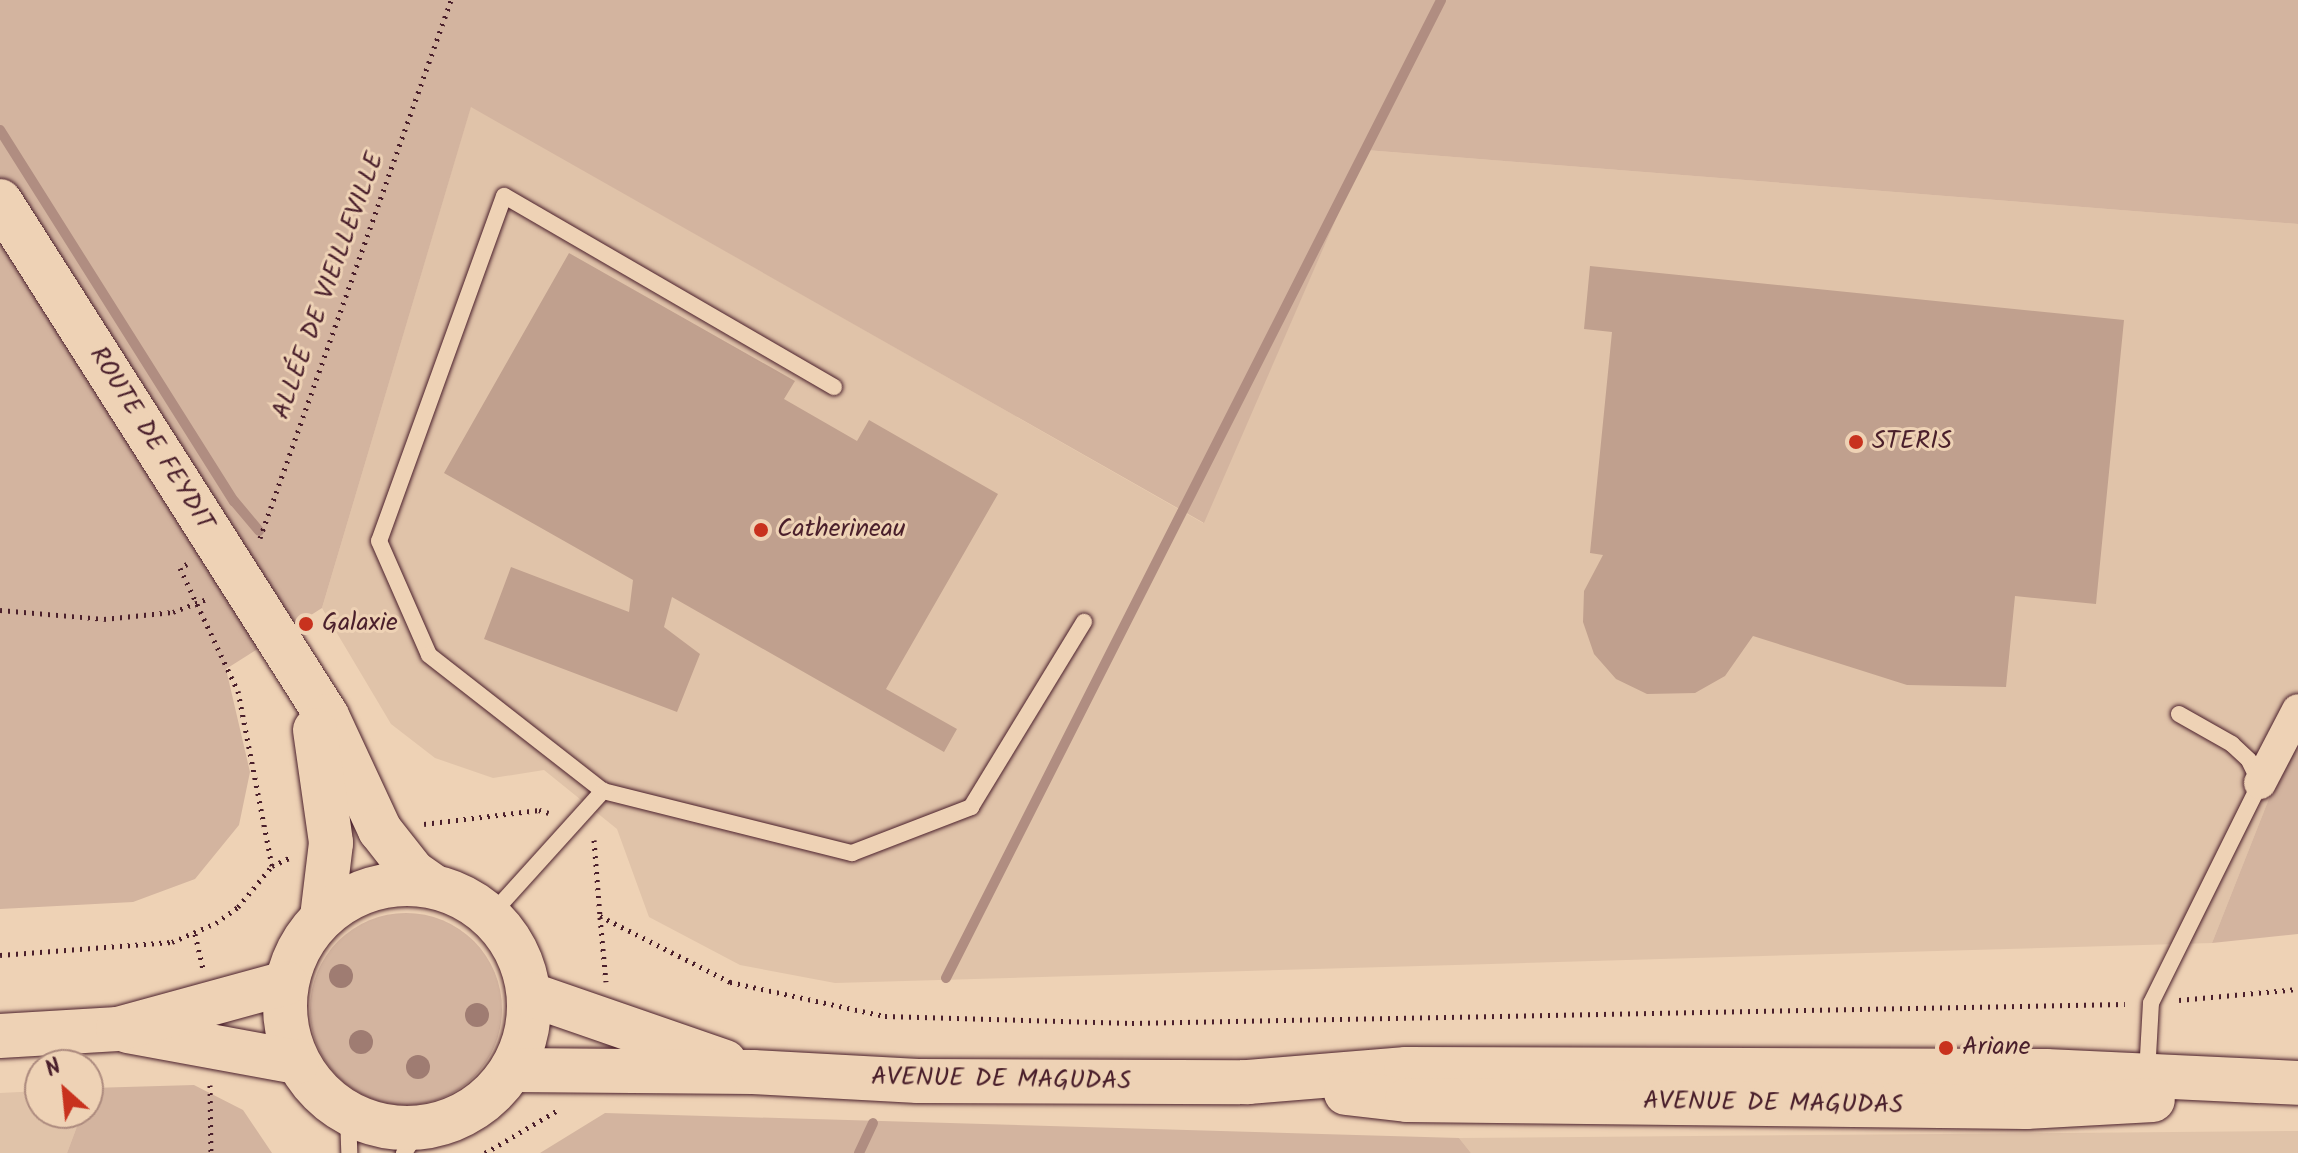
<!DOCTYPE html>
<html>
<head>
<meta charset="utf-8">
<style>
	body { margin:0 }
	#map { position:relative; width:2298px; height:1153px; overflow:hidden; background:#eed2b5; font-family:Kalam,sans-serif }
	div>[style] { position:absolute }
	.built>* { inset:0; background:#e0c3a9 }
	.green>* { inset:0; background:#d3b49f }
	.round { border-radius:50% }
	.stream>* { height:10px; margin:-5px; padding:0 5px; transform-origin:5px; border-radius:5px; background:#b08d81 }
	.building>* { inset:0; background:#c0a08e }
	.path>* { height:5px; margin-top:-2.5px; transform-origin:0; background:repeating-linear-gradient(90deg,#4a1f2b 0 2px,transparent 0 8px) }
	.roads { filter:drop-shadow(0 0 2px #4a1f2b) drop-shadow(0 0 2px #4a1f2b) }
	.lane>* { height:16px; margin:-8px; padding:0 8px; transform-origin:8px; border-radius:8px; background:#eed2b5 }
	.street>* { height:32px; margin:-16px; padding:0 16px; transform-origin:16px; border-radius:16px; background:#eed2b5 }
	.secondary>* { height:44px; margin:-22px; padding:0 22px; transform-origin:22px; border-radius:22px; background:#eed2b5 }
	.primary>* { height:44px; margin:-22px; padding:0 22px; transform-origin:22px; border-radius:22px; background:#eed2b5 }
	.primary>.ring { margin:-22px; padding:0; box-sizing:content-box; background:none; border:44px solid #eed2b5; border-radius:50% }
	.trees>* { width:24px; height:24px; margin:-12px; border-radius:50%; background:#9f7c72 }
	.dots>* { width:22px; height:22px; translate:-50% -50%; box-sizing:border-box; border:4px solid #eed2b5; border-radius:50% }
	span { translate:-50% -50%; white-space:nowrap; text-align:center; line-height:1.15; -webkit-text-stroke:6px #eed2b5; paint-order:stroke }
	.street-label { font-size:26px; color:#4a1f2b }
	.poi-label { font-size:26px; color:#4a1f2b }
	.left { translate:0 -50%; text-align:left }
	.north { position:absolute; left:24px; top:1049px; width:80px; height:80px; box-sizing:border-box; background:#eed2b5; border:2px solid #ac8a7e; border-radius:50%; rotate:333deg; font-size:22px; font-weight:700; line-height:32px; text-align:center; color:#4a1f2b }
	.north::after { content:''; display:block; margin:auto; width:28px; height:36px; background:#c8321e; clip-path:polygon(50% 0,100% 100%,50% 72%,0 100%) }
</style>
</head>
<body>
<div id="map">
	<div class="built">
		<i style="clip-path:polygon(471px 106px,1203px 523px,1366px 150px,2298px 224px,2298px 725px,2212px 943px,835px 983px,740px 965px,649px 917px,617px 829px,544px 770px,493px 778px,435px 758px,391px 724px,322px 608px)"></i>
		<i style="clip-path:polygon(40px 1091px,40px 1113px,82px 1113px,67px 1153px,0 1153px,0 1093px)"></i>
		<i style="clip-path:polygon(2298px 1131px,2298px 1153px,1471px 1153px,1459px 1138px)"></i>
	</div>
	<div class="green">
		<i style="clip-path:polygon(0 0,2298px 0,2298px 224px,1366px 150px,1204px 523px,471px 107px,322px 608px,226px 669px,250px 772px,239px 825px,195px 879px,133px 902px,0 909px)"></i>
		<i style="clip-path:polygon(2298px 725px,2298px 934px,2212px 943px)"></i>
		<i class="round" style="left:310px;top:913px;width:192px;height:192px"></i>
		<i style="clip-path:polygon(194px 1085px,243px 1110px,272px 1153px,67px 1153px,82px 1113px,88px 1113px,91px 1088px)"></i>
		<i style="clip-path:polygon(605px 1113px,1459px 1138px,1471px 1153px,540px 1153px)"></i>
	</div>
	<div class="stream">
		<i style="left:0;top:130px;width:439px;rotate:57.8deg"></i>
		<i style="left:234px;top:501px;width:39px;rotate:50deg"></i>
		<i style="left:946px;top:978px;width:1096px;rotate:-63.15deg"></i>
		<i style="left:859px;top:1153px;width:33px;rotate:-65deg"></i>
	</div>
	<div class="building">
		<i style="clip-path:polygon(569px 253px,795px 381px,784px 399px,857px 441px,869px 420px,998px 494px,886px 689px,957px 729px,944px 752px,672px 597px,664px 627px,700px 654px,677px 712px,484px 639px,511px 567px,629px 612px,633px 580px,444px 473px)"></i>
		<i style="clip-path:polygon(1590px 266px,2124px 320px,2096px 604px,2015px 596px,2006px 687px,1907px 685px,1753px 636px,1725px 676px,1695px 693px,1647px 694px,1616px 679px,1594px 654px,1583px 622px,1584px 591px,1603px 555px,1590px 553px,1612px 332px,1584px 329px)"></i>
	</div>
	<div class="path">
		<i style="left:260px;top:538px;width:571px;rotate:-70.45deg"></i>
		<i style="left:187px;top:564px;width:8px;rotate:150deg"></i>
		<i style="left:180px;top:568px;width:136px;rotate:64.8deg"></i>
		<i style="left:238px;top:691px;width:178px;rotate:79deg"></i>
		<i style="left:0;top:610px;width:104px;rotate:4.9deg"></i>
		<i style="left:104px;top:619px;width:69px;rotate:-5.8deg"></i>
		<i style="left:173px;top:612px;width:39px;rotate:-21deg"></i>
		<i style="left:424px;top:824px;width:116px;rotate:-6.9deg"></i>
		<i style="left:539px;top:810px;width:10px;rotate:17deg"></i>
		<i style="left:594px;top:840px;width:76px;rotate:85.5deg"></i>
		<i style="left:600px;top:916px;width:146px;rotate:26.9deg"></i>
		<i style="left:730px;top:982px;width:159px;rotate:12.4deg"></i>
		<i style="left:885px;top:1016px;width:247px;rotate:1.6deg"></i>
		<i style="left:1132px;top:1023px;width:993px;rotate:-1.1deg"></i>
		<i style="left:600px;top:917px;width:65px;rotate:84.7deg"></i>
		<i style="left:195px;top:934px;width:35px;rotate:77deg"></i>
		<i style="left:0;top:955px;width:172px;rotate:-4.3deg"></i>
		<i style="left:172px;top:942px;width:48px;rotate:-23.4deg"></i>
		<i style="left:216px;top:923px;width:27px;rotate:-36deg"></i>
		<i style="left:238px;top:907px;width:53px;rotate:-50.3deg"></i>
		<i style="left:272px;top:866px;width:21px;rotate:-25deg"></i>
		<i style="left:2179px;top:1000px;width:120px;rotate:-5.3deg"></i>
		<i style="left:210px;top:1085px;width:68px;rotate:89.2deg"></i>
		<i style="left:485px;top:1153px;width:85px;rotate:-30.5deg"></i>
	</div>
	<div class="roads">
		<div class="lane">
			<i style="left:834px;top:387px;width:381px;rotate:-149.9deg"></i>
			<i style="left:504px;top:196px;width:367px;rotate:109.9deg"></i>
			<i style="left:379px;top:541px;width:124px;rotate:66.3deg"></i>
			<i style="left:429px;top:655px;width:221px;rotate:38deg"></i>
			<i style="left:603px;top:791px;width:257px;rotate:14deg"></i>
			<i style="left:852px;top:853px;width:128px;rotate:-21.1deg"></i>
			<i style="left:971px;top:807px;width:217px;rotate:-58.6deg"></i>
			<i style="left:490px;top:916px;width:169px;rotate:-47.9deg"></i>
			<i style="left:2147px;top:1074px;width:71px;rotate:-86.8deg"></i>
			<i style="left:2151px;top:1003px;width:246px;rotate:-63.6deg"></i>
			<i style="left:2260px;top:783px;width:25px;rotate:-116deg"></i>
			<i style="left:2249px;top:760px;width:23px;rotate:-137deg"></i>
			<i style="left:2232px;top:744px;width:61px;rotate:-150.5deg"></i>
			<i style="left:348px;top:1115px;width:38px;rotate:88deg"></i>
			<i style="left:404px;top:1153px;width:30px;rotate:-57deg"></i>
		</div>
		<div class="street">
			<i style="left:2260px;top:783px;width:82px;rotate:-62.5deg"></i>
		</div>
		<div class="secondary">
			<i style="left:0;top:201px;width:610px;rotate:57.59deg"></i>
			<i style="left:327px;top:716px;width:126px;rotate:65.1deg"></i>
			<i style="left:380px;top:830px;width:53px;rotate:51.8deg"></i>
			<i style="left:413px;top:872px;width:24px;rotate:35deg"></i>
			<i style="left:315px;top:730px;width:114px;rotate:81.9deg"></i>
			<i style="left:331px;top:843px;width:75px;rotate:96.9deg"></i>
		</div>
		<div class="primary">
			<i class="ring" style="left:285px;top:884px;width:200px;height:200px"></i>
			<i style="left:529px;top:994px;width:207px;rotate:19.1deg"></i>
			<i style="left:128px;top:1031px;width:172px;rotate:10.4deg"></i>
			<i style="left:0;top:1036px;width:118px;rotate:-3.4deg"></i>
			<i style="left:118px;top:1029px;width:174px;rotate:-15.3deg"></i>
			<i style="left:512px;top:1070px;width:241px;rotate:0.5deg"></i>
			<i style="left:753px;top:1072px;width:165px;rotate:3.1deg"></i>
			<i style="left:918px;top:1081px;width:330px;rotate:0.2deg"></i>
			<i style="left:1248px;top:1082px;width:159px;rotate:-4.7deg"></i>
			<i style="left:1406px;top:1069px;width:640px;rotate:0.18deg"></i>
			<i style="left:2046px;top:1071px;width:252px;rotate:2.7deg"></i>
			<i style="left:1346px;top:1093px;width:61px;rotate:6.5deg"></i>
			<i style="left:1407px;top:1100px;width:619px;rotate:0.65deg"></i>
			<i style="left:2026px;top:1107px;width:127px;rotate:-3.2deg"></i>
		</div>
	</div>
	<div class="trees">
		<i style="left:341px;top:976px"></i>
		<i style="left:477px;top:1015px"></i>
		<i style="left:361px;top:1042px"></i>
		<i style="left:418px;top:1067px"></i>
	</div>
	<div class="dots">
		<i style="left:1856px;top:442px;background:#c8321e"></i>
		<i style="left:761px;top:530px;background:#c8321e"></i>
		<i style="left:306px;top:624px;background:#c8321e"></i>
		<i style="left:1946px;top:1048px;background:#c8321e"></i>
	</div>
	<div class="street-label">
		<span style="left:329px;top:286px;rotate:-70deg">ALLÉE DE VIEILLEVILLE</span>
		<span style="left:151px;top:439px;rotate:58deg">ROUTE DE FEYDIT</span>
		<span style="left:1001px;top:1080px;rotate:1deg">AVENUE DE MAGUDAS</span>
		<span style="left:1773px;top:1104px;rotate:1deg">AVENUE DE MAGUDAS</span>
	</div>
	<div class="poi-label">
		<span class="left" style="left:1872px;top:442px">STERIS</span>
		<span class="left" style="left:777px;top:530px">Catherineau</span>
		<span class="left" style="left:322px;top:624px">Galaxie</span>
		<span class="left" style="left:1962px;top:1048px">Ariane</span>
	</div>
	<div class="north">N</div>
</div>
</body>
</html>
